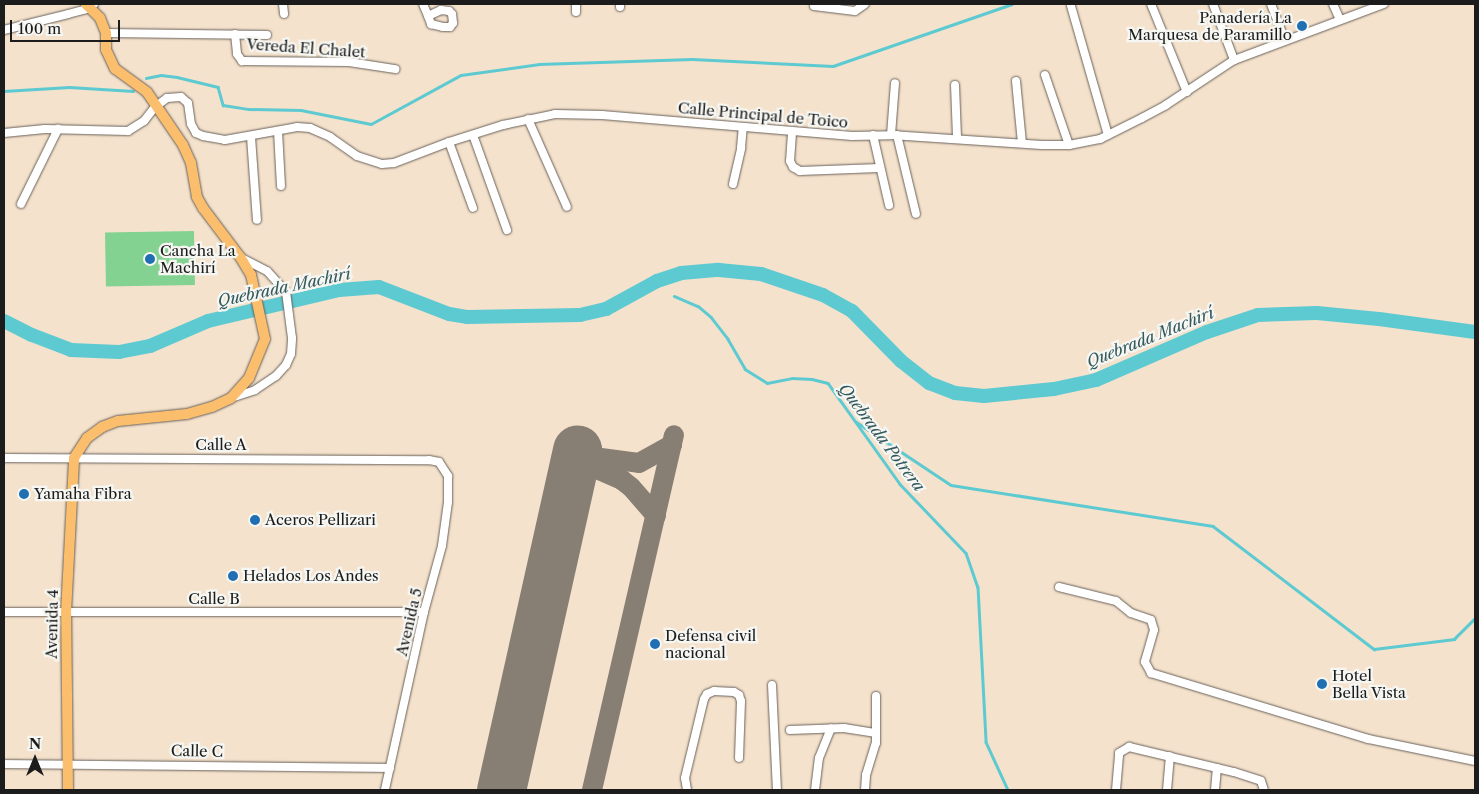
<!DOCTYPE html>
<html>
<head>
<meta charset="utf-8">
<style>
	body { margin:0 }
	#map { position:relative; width:1479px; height:794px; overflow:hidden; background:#f5e2cc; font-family:"Libre Caslon Text",serif }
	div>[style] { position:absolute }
	.green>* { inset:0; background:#83d291; transform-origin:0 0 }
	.stream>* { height:2.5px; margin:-1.25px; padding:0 1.25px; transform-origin:1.25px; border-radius:1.25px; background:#5dcad2 }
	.river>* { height:14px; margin:-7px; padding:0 7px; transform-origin:7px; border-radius:7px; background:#5dcad2 }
	.taxiway>* { height:20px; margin:-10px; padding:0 10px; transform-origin:10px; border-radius:10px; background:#887f74 }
	.runway>* { height:49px; margin:-24.5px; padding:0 24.5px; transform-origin:24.5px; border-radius:24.5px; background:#887f74 }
	.roads { filter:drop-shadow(0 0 1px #68615a) drop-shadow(0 0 1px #68615a) }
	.minor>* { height:8px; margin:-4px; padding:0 4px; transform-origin:4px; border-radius:4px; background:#fff }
	.major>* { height:10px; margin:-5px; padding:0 5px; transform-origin:5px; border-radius:5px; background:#fabe6d }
	.dots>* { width:14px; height:14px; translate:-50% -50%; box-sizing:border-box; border:2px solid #f6f6f2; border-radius:50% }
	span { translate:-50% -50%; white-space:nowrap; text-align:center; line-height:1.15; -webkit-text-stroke:4.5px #f6f6f2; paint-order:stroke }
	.poi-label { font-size:15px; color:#1c1c1c }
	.right { translate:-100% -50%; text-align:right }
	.left { translate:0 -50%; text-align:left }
	.street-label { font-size:15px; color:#1c1c1c }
	.water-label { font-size:16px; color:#33595c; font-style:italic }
	.frame { position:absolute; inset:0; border:5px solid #1c1c1c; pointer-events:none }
	.north { position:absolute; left:10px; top:734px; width:50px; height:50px; -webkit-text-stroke:4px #f6f6f2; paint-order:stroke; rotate:0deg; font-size:14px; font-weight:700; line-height:20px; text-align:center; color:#1c1c1c }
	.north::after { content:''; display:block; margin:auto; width:18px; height:22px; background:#1c1c1c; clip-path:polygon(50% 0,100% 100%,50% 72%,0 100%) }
	.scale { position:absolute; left:10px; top:20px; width:110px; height:22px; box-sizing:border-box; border:2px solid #1c1c1c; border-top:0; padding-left:6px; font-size:15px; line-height:18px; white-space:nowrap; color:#1c1c1c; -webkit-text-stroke:4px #f6f6f2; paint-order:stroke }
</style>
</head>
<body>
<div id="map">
	<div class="green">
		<i style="left:194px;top:231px;width:54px;height:89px;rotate:89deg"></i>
	</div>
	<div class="stream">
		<i style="left:146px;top:78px;width:15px;rotate:-11deg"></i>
		<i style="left:161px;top:75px;width:16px;rotate:7deg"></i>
		<i style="left:177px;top:77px;width:42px;rotate:13.7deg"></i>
		<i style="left:218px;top:87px;width:19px;rotate:74deg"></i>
		<i style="left:223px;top:105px;width:26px;rotate:9deg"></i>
		<i style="left:249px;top:109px;width:52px;rotate:1.1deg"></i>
		<i style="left:301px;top:110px;width:71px;rotate:11.3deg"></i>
		<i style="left:371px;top:124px;width:102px;rotate:-28.6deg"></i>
		<i style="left:461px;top:75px;width:79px;rotate:-8deg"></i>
		<i style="left:539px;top:64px;width:153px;rotate:-1.9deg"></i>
		<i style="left:692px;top:59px;width:141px;rotate:2.8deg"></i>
		<i style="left:833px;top:66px;width:189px;rotate:-19.1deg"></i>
		<i style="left:4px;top:91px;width:65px;rotate:-3.5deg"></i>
		<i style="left:69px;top:87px;width:64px;rotate:3.6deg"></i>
		<i style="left:674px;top:296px;width:26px;rotate:23deg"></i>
		<i style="left:698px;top:306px;width:17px;rotate:40deg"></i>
		<i style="left:711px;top:317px;width:28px;rotate:52deg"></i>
		<i style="left:728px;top:339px;width:34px;rotate:60deg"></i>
		<i style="left:745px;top:369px;width:26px;rotate:32deg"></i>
		<i style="left:767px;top:383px;width:25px;rotate:-11deg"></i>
		<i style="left:792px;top:378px;width:20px;rotate:3deg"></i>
		<i style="left:812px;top:379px;width:16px;rotate:14deg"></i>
		<i style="left:828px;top:383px;width:124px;rotate:54.5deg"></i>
		<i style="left:900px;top:484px;width:95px;rotate:46.3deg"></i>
		<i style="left:966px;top:553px;width:36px;rotate:71deg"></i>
		<i style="left:978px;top:587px;width:155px;rotate:87deg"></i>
		<i style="left:986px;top:742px;width:53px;rotate:65.4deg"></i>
		<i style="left:855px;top:421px;width:115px;rotate:33.7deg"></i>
		<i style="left:951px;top:485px;width:265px;rotate:8.9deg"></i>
		<i style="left:1213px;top:526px;width:203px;rotate:37.4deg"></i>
		<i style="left:1374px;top:649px;width:81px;rotate:-7.1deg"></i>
		<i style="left:1454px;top:639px;width:30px;rotate:-45deg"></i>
	</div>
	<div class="river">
		<i style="left:4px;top:321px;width:31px;rotate:27deg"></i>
		<i style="left:32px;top:335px;width:42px;rotate:21deg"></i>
		<i style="left:71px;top:350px;width:48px;rotate:2.4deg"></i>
		<i style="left:119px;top:352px;width:32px;rotate:-11deg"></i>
		<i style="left:150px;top:346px;width:63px;rotate:-23.3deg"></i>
		<i style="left:208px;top:321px;width:135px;rotate:-13.3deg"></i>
		<i style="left:339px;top:290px;width:40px;rotate:-4.3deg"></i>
		<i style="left:379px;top:287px;width:75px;rotate:21.1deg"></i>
		<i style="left:449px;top:314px;width:18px;rotate:9deg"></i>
		<i style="left:467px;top:317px;width:113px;rotate:-1deg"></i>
		<i style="left:580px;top:315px;width:27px;rotate:-13deg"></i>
		<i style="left:606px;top:309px;width:58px;rotate:-28.8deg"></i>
		<i style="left:657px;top:281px;width:25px;rotate:-18deg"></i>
		<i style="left:681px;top:273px;width:38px;rotate:-5deg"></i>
		<i style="left:719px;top:270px;width:42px;rotate:5.4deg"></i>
		<i style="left:761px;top:274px;width:65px;rotate:18.7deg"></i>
		<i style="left:823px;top:295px;width:33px;rotate:29deg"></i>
		<i style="left:852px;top:311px;width:70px;rotate:45.6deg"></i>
		<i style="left:901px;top:361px;width:36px;rotate:38deg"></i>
		<i style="left:929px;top:383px;width:28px;rotate:21deg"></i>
		<i style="left:955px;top:393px;width:29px;rotate:6deg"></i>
		<i style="left:984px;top:396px;width:70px;rotate:-5.7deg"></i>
		<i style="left:1054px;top:389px;width:43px;rotate:-12.1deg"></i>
		<i style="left:1096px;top:380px;width:121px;rotate:-23.4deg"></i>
		<i style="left:1207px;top:332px;width:54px;rotate:-18.4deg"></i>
		<i style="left:1258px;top:315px;width:59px;rotate:-1.9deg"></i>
		<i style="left:1317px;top:313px;width:62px;rotate:5.5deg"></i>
		<i style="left:1379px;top:319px;width:97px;rotate:7.7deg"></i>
	</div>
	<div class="taxiway">
		<i style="left:586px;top:456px;width:53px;rotate:7.5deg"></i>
		<i style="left:639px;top:463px;width:38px;rotate:-29deg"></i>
		<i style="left:574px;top:459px;width:52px;rotate:23.6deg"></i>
		<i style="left:622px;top:480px;width:11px;rotate:38deg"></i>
		<i style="left:631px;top:487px;width:38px;rotate:49deg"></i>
		<i style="left:592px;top:790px;width:364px;rotate:-77deg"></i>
	</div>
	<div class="runway">
		<i style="left:501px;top:790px;width:349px;rotate:-77.4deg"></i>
	</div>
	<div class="roads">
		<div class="minor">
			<i style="left:283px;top:4px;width:10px;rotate:84deg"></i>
			<i style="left:423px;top:4px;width:13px;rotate:67deg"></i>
			<i style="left:428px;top:16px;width:9px;rotate:69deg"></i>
			<i style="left:431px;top:24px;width:12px;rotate:14deg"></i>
			<i style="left:443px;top:27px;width:7px"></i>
			<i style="left:450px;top:27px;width:5px;rotate:-53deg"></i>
			<i style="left:453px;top:23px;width:9px;rotate:-96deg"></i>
			<i style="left:452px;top:14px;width:4px;rotate:-135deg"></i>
			<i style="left:449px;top:11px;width:8px;rotate:-173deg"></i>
			<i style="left:441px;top:10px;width:14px;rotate:155deg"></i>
			<i style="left:1151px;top:4px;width:95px;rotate:67.8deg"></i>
			<i style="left:1213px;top:4px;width:60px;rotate:69.4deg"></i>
			<i style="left:1271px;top:4px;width:39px;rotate:69deg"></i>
			<i style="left:1333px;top:4px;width:17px;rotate:66deg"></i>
			<i style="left:814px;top:6px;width:41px;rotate:7deg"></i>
			<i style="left:855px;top:11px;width:12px;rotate:-35deg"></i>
			<i style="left:1071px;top:6px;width:134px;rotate:74deg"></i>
			<i style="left:620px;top:7px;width:3px;rotate:-90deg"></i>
			<i style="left:576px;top:12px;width:8px;rotate:-90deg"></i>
			<i style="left:4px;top:30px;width:66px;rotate:-14deg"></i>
			<i style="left:68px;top:14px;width:23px;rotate:-15deg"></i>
			<i style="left:90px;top:8px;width:6px;rotate:-45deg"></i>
			<i style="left:106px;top:33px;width:161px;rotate:0.7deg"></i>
			<i style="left:235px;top:34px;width:20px;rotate:84deg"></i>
			<i style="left:237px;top:54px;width:9px;rotate:54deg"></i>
			<i style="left:242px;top:61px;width:107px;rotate:0.5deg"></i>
			<i style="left:349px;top:62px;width:47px;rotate:8.7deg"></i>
			<i style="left:1045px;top:75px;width:74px;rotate:71.1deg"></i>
			<i style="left:1016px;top:81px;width:62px;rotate:84.5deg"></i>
			<i style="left:955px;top:85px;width:52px;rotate:87.8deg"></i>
			<i style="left:528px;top:119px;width:96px;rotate:66.1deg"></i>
			<i style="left:278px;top:131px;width:55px;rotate:86.9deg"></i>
			<i style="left:4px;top:133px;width:41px;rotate:-5.6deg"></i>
			<i style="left:45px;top:129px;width:83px;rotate:1.4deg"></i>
			<i style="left:128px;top:131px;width:19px;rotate:-32deg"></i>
			<i style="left:144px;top:121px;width:18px;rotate:-52deg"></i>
			<i style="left:155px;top:107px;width:15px;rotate:-37deg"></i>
			<i style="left:167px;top:98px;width:14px;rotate:-4deg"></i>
			<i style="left:181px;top:97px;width:9px;rotate:41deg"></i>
			<i style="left:188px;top:103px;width:21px;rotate:82deg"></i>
			<i style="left:191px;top:124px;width:10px;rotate:61deg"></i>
			<i style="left:196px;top:133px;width:8px;rotate:23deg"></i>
			<i style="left:203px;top:136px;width:22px;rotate:10deg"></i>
			<i style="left:225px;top:140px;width:73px;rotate:-10.2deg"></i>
			<i style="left:297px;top:127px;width:13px;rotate:4deg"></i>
			<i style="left:310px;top:128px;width:22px;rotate:24deg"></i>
			<i style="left:330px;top:137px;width:33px;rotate:35deg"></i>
			<i style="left:357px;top:156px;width:26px;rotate:18deg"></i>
			<i style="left:382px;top:164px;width:12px;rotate:-5deg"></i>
			<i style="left:394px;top:163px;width:59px;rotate:-20.9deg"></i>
			<i style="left:449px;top:142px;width:57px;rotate:-17.5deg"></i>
			<i style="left:503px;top:125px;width:53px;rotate:-11.9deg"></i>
			<i style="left:555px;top:114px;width:47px;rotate:1.2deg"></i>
			<i style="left:602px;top:115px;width:251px;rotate:4.8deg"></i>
			<i style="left:852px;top:136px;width:39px;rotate:-1deg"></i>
			<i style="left:891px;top:135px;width:151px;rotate:3.8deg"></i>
			<i style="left:1042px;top:145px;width:27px"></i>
			<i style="left:1069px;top:145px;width:32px;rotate:-11deg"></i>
			<i style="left:1100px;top:139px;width:47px;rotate:-26.6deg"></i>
			<i style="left:1142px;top:118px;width:27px;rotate:-28deg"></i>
			<i style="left:1166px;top:105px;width:82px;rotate:-33.5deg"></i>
			<i style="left:1234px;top:60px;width:160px;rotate:-20.5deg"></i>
			<i style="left:792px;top:133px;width:28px;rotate:94deg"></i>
			<i style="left:790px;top:161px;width:7px;rotate:63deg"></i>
			<i style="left:793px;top:167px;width:8px;rotate:30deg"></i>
			<i style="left:800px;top:171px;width:79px;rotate:-2.2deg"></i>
			<i style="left:473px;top:135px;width:101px;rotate:70.3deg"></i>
			<i style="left:873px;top:135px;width:72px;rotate:77.1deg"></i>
			<i style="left:891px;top:135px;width:52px;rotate:-85.6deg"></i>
			<i style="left:897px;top:135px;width:81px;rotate:76.5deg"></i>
			<i style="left:251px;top:137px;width:83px;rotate:85.9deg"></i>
			<i style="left:449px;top:142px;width:70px;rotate:70deg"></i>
			<i style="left:733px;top:184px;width:37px;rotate:-77deg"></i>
			<i style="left:741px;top:148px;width:21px;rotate:-85deg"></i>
			<i style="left:21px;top:204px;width:84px;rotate:-63.7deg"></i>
			<i style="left:231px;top:398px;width:25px;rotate:-18deg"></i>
			<i style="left:255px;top:390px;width:25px;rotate:-34deg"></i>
			<i style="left:276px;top:376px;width:15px;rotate:-48deg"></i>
			<i style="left:286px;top:365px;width:12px;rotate:-66deg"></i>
			<i style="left:291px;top:354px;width:16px;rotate:-86deg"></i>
			<i style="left:292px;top:338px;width:46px;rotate:-97.4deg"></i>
			<i style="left:286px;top:292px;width:28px;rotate:-132deg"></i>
			<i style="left:267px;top:271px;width:30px;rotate:-153deg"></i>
			<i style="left:4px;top:458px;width:425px;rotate:0.3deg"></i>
			<i style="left:429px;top:460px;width:10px;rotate:11deg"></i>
			<i style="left:439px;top:462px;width:17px;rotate:57deg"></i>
			<i style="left:448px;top:476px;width:26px;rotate:90deg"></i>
			<i style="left:448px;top:502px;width:44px;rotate:97.8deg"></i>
			<i style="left:442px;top:546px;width:68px;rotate:105.3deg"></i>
			<i style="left:424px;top:612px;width:182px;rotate:102.4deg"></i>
			<i style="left:1059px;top:587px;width:59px;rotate:13.8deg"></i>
			<i style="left:1116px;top:601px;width:19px;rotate:39deg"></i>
			<i style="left:1131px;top:613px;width:21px;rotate:19deg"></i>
			<i style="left:1151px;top:620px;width:10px;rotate:73deg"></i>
			<i style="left:1154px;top:630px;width:33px;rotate:106deg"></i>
			<i style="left:1145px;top:662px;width:13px;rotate:61deg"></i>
			<i style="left:1151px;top:673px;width:227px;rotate:16.9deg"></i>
			<i style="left:1368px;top:739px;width:109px;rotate:11.6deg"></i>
			<i style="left:4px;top:612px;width:420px"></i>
			<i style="left:772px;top:685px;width:105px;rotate:87.3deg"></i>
			<i style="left:790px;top:730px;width:54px;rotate:-2.1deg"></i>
			<i style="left:844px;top:728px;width:31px;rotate:9deg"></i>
			<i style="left:4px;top:764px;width:386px;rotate:0.6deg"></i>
			<i style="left:687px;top:790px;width:12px;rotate:-99deg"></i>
			<i style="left:685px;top:778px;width:81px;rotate:-76.5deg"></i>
			<i style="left:704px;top:699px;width:6px;rotate:-59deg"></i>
			<i style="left:707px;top:694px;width:8px;rotate:-23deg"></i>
			<i style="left:714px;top:691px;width:20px;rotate:3deg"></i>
			<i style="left:734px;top:692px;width:6px;rotate:31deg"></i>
			<i style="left:739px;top:695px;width:6px;rotate:72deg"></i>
			<i style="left:741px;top:701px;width:57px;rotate:92deg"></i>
			<i style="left:815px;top:790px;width:32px;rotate:-83deg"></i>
			<i style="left:819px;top:758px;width:32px;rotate:-68deg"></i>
			<i style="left:865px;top:790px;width:15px;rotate:-86deg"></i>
			<i style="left:866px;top:775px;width:34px;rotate:-73deg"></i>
			<i style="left:876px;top:743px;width:47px;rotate:-90deg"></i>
			<i style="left:1116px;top:790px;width:37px;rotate:-85deg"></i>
			<i style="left:1119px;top:753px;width:12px;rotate:-31deg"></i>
			<i style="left:1129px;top:747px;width:108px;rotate:13.4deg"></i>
			<i style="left:1234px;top:772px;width:28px;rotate:18deg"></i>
			<i style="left:1261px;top:781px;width:9px;rotate:72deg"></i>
			<i style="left:1167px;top:790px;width:34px;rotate:-85deg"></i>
			<i style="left:1215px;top:790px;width:22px;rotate:-85deg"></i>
		</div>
		<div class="major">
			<i style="left:68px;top:790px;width:177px;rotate:-90.6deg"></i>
			<i style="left:66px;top:613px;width:155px;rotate:-87deg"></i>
			<i style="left:74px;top:458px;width:24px;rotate:-57deg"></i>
			<i style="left:87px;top:438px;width:19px;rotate:-36deg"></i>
			<i style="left:102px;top:427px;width:17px;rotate:-21deg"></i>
			<i style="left:118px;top:421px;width:69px;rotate:-5.8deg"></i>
			<i style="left:187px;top:414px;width:26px;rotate:-16deg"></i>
			<i style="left:212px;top:407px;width:21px;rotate:-25deg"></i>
			<i style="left:231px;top:398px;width:27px;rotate:-48deg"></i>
			<i style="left:249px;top:378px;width:42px;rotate:-67.7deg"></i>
			<i style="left:265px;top:339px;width:66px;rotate:-102.3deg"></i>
			<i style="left:251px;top:275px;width:21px;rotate:-121deg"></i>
			<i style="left:240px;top:257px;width:61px;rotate:-127.1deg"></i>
			<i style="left:203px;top:208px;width:13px;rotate:-119deg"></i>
			<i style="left:197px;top:197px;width:35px;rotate:-100deg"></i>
			<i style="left:191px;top:163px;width:20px;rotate:-114deg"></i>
			<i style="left:183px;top:145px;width:64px;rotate:-124.2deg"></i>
			<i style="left:147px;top:92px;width:39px;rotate:-144deg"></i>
			<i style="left:115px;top:69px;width:21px;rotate:-115deg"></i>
			<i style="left:106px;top:50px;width:17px;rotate:-90deg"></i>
			<i style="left:106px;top:33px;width:16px;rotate:-112deg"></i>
			<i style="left:100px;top:18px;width:20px;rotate:-135deg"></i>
		</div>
	</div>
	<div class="dots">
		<i style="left:1302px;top:26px;background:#1f6fb2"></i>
		<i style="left:150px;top:259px;background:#1f6fb2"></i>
		<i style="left:24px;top:494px;background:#1f6fb2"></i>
		<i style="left:255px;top:520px;background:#1f6fb2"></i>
		<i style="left:233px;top:576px;background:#1f6fb2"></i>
		<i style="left:655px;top:644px;background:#1f6fb2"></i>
		<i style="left:1322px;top:684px;background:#1f6fb2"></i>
	</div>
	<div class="poi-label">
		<span class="right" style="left:1292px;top:26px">Panadería La<br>Marquesa de Paramillo</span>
		<span class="left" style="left:160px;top:259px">Cancha La<br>Machirí</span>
		<span class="left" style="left:34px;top:494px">Yamaha Fibra</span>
		<span class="left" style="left:265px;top:520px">Aceros Pellizari</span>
		<span class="left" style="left:243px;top:576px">Helados Los Andes</span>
		<span class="left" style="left:665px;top:644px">Defensa civil<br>nacional</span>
		<span class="left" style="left:1332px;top:684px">Hotel<br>Bella Vista</span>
	</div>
	<div class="street-label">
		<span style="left:306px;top:48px;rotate:4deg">Vereda El Chalet</span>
		<span style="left:763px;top:115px;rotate:5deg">Calle Principal de Toico</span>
		<span style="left:221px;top:445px">Calle A</span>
		<span style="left:214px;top:599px">Calle B</span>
		<span style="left:409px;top:622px;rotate:-77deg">Avenida 5</span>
		<span style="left:52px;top:624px;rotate:-89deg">Avenida 4</span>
		<span style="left:197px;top:751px;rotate:1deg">Calle C</span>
	</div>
	<div class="water-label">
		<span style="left:284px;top:287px;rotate:-12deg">Quebrada Machirí</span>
		<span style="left:1150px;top:337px;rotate:-22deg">Quebrada Machirí</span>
		<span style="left:882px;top:437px;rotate:53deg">Quebrada Potrera</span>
	</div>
	<div class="frame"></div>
	<div class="north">N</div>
	<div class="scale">100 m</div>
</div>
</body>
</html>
